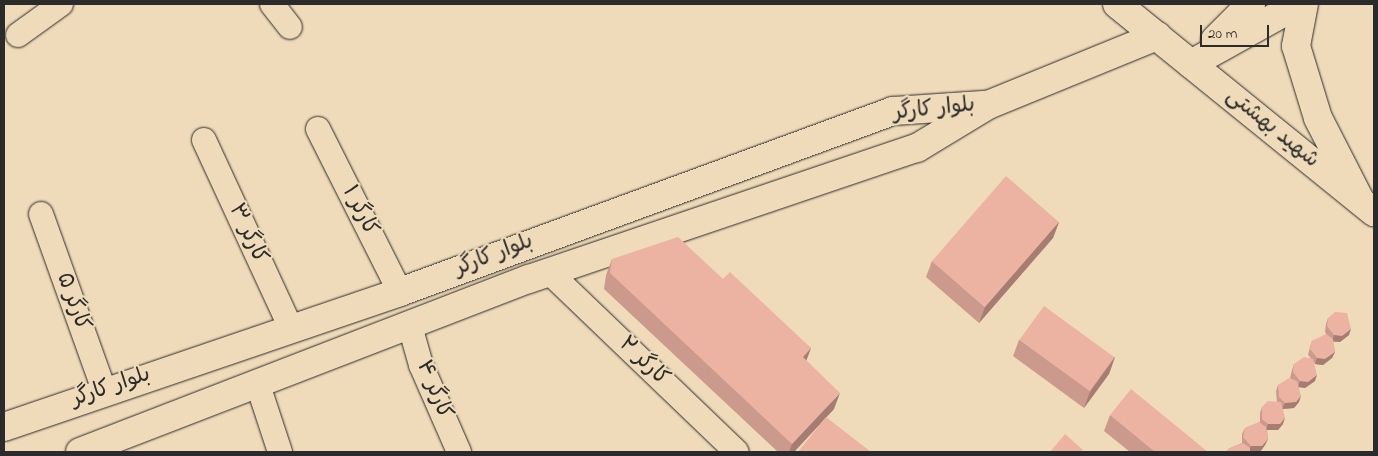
<!DOCTYPE html>
<html>
<head>
<meta charset="utf-8">
<style>
	body { margin:0 }
	#map { position:relative; width:1378px; height:456px; overflow:hidden; background:#efdbb9; font-family:"Indie Flower","Playpen Sans Arabic",sans-serif }
	div>[style] { position:absolute }
	.roads { filter:drop-shadow(0 0 1px #2b2b2b) drop-shadow(0 0 1px #2b2b2b) }
	.street>* { height:24px; margin:-12px; padding:0 12px; transform-origin:12px; border-radius:12px; background:#efdbb9 }
	.secondary>* { height:28px; margin:-14px; padding:0 14px; transform-origin:14px; border-radius:14px; background:#efdbb9 }
	.primary>* { height:28px; margin:-14px; padding:0 14px; transform-origin:14px; border-radius:14px; background:#efdbb9 }
	.wall>* { inset:0; background:#cb9a8c }
	.shaded-wall>* { inset:0; background:#a57d72 }
	.building>* { inset:0; background:#ecb3a3; transform-origin:0 0 }
	span { translate:-50% -50%; white-space:nowrap; text-align:center; line-height:1.15; -webkit-text-stroke:4.5px #efdbb9; paint-order:stroke }
	.street-label { font-size:22px; color:#2b2b2b }
	.frame { position:absolute; inset:0; border:5px solid #2b2b2b; pointer-events:none }
	.scale { position:absolute; left:1200px; top:25px; width:69px; height:22px; box-sizing:border-box; border:2px solid #2b2b2b; border-top:0; padding-left:6px; font-size:15px; line-height:18px; white-space:nowrap; color:#2b2b2b; -webkit-text-stroke:4px #efdbb9; paint-order:stroke }
</style>
</head>
<body>
<div id="map">
	<div class="roads">
		<div class="street">
			<i style="left:272px;top:4px;width:29px;rotate:52deg"></i>
			<i style="left:18px;top:35px;width:53px;rotate:-35.8deg"></i>
			<i style="left:318px;top:129px;width:182px;rotate:63.3deg"></i>
			<i style="left:204px;top:140px;width:207px;rotate:65.2deg"></i>
			<i style="left:41px;top:214px;width:187px;rotate:70.3deg"></i>
			<i style="left:549px;top:272px;width:260px;rotate:43.8deg"></i>
			<i style="left:410px;top:326px;width:41px;rotate:74.2deg"></i>
			<i style="left:421px;top:365px;width:95px;rotate:66.4deg"></i>
			<i style="left:258px;top:385px;width:71px;rotate:71.8deg"></i>
		</div>
		<div class="secondary">
			<i style="left:1304px;top:4px;width:43px;rotate:100.8deg"></i>
			<i style="left:1296px;top:46px;width:75px;rotate:73deg"></i>
			<i style="left:1318px;top:118px;width:92px;rotate:62.9deg"></i>
			<i style="left:1215px;top:40px;width:51px;rotate:-45deg"></i>
			<i style="left:1191px;top:64px;width:124px;rotate:-29.1deg"></i>
			<i style="left:4px;top:427px;width:418px;rotate:-18.8deg"></i>
			<i style="left:400px;top:292px;width:525px;rotate:-20.16deg"></i>
			<i style="left:893px;top:111px;width:91px;rotate:-3.8deg"></i>
			<i style="left:80px;top:452px;width:481px;rotate:-21.1deg"></i>
			<i style="left:529px;top:279px;width:410px;rotate:-18.7deg"></i>
			<i style="left:917px;top:148px;width:83px;rotate:-31.2deg"></i>
			<i style="left:988px;top:105px;width:183px;rotate:-22.2deg"></i>
		</div>
		<div class="primary">
			<i style="left:1117px;top:4px;width:331px;rotate:39deg"></i>
		</div>
	</div>
	<div class="wall">
		<i style="clip-path:polygon(1059px 222px,1053px 238px,979px 323px,926px 277px,932px 261px)"></i>
		<i style="clip-path:polygon(612px 259px,723px 279px,811px 348px,806px 361px,834px 409px,794px 452px,778px 452px,604px 289px,606px 275px)"></i>
		<i style="clip-path:polygon(1328px 318px,1349px 335px,1340px 342px,1333px 342px,1335px 352px,1332px 358px,1323px 365px,1315px 364px,1314px 362px,1315px 381px,1305px 388px,1299px 387px,1299px 402px,1294px 408px,1283px 409px,1283px 424px,1278px 430px,1267px 430px,1268px 439px,1265px 445px,1260px 452px,1227px 452px,1228px 449px,1242px 443px,1242px 434px,1245px 428px,1260px 422px,1260px 413px,1262px 407px,1277px 402px,1276px 391px,1278px 385px,1291px 379px,1290px 378px,1292px 370px,1294px 364px,1311px 358px,1308px 355px,1310px 347px,1312px 341px,1327px 335px,1325px 332px,1326px 324px)"></i>
		<i style="clip-path:polygon(1019px 340px,1115px 357px,1109px 374px,1084px 408px,1013px 356px)"></i>
		<i style="clip-path:polygon(1110px 415px,1208px 452px,1130px 452px,1104px 431px)"></i>
	</div>
	<div class="shaded-wall">
		<i style="clip-path:polygon(1059px 222px,1053px 238px,979px 323px,985px 307px)"></i>
		<i style="clip-path:polygon(1351px 329px,1349px 335px,1340px 342px,1332px 341px,1334px 335px)"></i>
		<i style="clip-path:polygon(811px 348px,805px 364px,803px 357px)"></i>
		<i style="clip-path:polygon(1335px 352px,1332px 358px,1323px 365px,1315px 364px,1317px 358px)"></i>
		<i style="clip-path:polygon(1115px 357px,1109px 374px,1084px 408px,1090px 392px)"></i>
		<i style="clip-path:polygon(1317px 375px,1315px 381px,1305px 388px,1298px 387px,1300px 381px)"></i>
		<i style="clip-path:polygon(840px 393px,834px 409px,794px 452px,789px 452px,792px 444px)"></i>
		<i style="clip-path:polygon(1301px 396px,1299px 402px,1294px 408px,1282px 409px,1285px 403px)"></i>
		<i style="clip-path:polygon(1285px 418px,1283px 424px,1278px 430px,1266px 430px,1268px 424px)"></i>
		<i style="clip-path:polygon(1268px 439px,1265px 445px,1260px 452px,1248px 452px,1251px 446px)"></i>
	</div>
	<div class="building">
		<i style="left:1006px;top:176px;width:70px;height:113px;rotate:41deg"></i>
		<i style="clip-path:polygon(678px 237px,723px 279px,730px 272px,811px 348px,803px 357px,840px 393px,792px 444px,610px 273px,612px 259px)"></i>
		<i style="left:1044px;top:306px;width:87px;height:42px;rotate:36deg"></i>
		<i style="clip-path:polygon(1335px 312px,1347px 313px,1351px 329px,1342px 336px,1334px 335px,1327px 326px,1328px 318px)"></i>
		<i style="clip-path:polygon(1326px 334px,1333px 339px,1335px 352px,1325px 359px,1317px 358px,1310px 349px,1312px 341px)"></i>
		<i style="clip-path:polygon(1304px 357px,1313px 359px,1317px 375px,1308px 382px,1300px 381px,1293px 372px,1294px 364px)"></i>
		<i style="clip-path:polygon(1289px 378px,1297px 381px,1301px 396px,1296px 402px,1285px 403px,1279px 397px,1278px 385px)"></i>
		<i style="clip-path:polygon(1131px 389px,1208px 452px,1155px 452px,1110px 415px)"></i>
		<i style="clip-path:polygon(1268px 401px,1281px 402px,1285px 418px,1280px 424px,1268px 424px,1262px 419px,1262px 407px)"></i>
		<i style="clip-path:polygon(826px 417px,871px 452px,798px 452px)"></i>
		<i style="clip-path:polygon(1259px 422px,1266px 427px,1268px 439px,1262px 446px,1251px 446px,1243px 437px,1245px 428px)"></i>
		<i style="clip-path:polygon(1065px 434px,1083px 450px,1081px 452px,1050px 452px)"></i>
		<i style="clip-path:polygon(1243px 443px,1250px 448px,1250px 452px,1228px 452px,1228px 449px)"></i>
	</div>
	<div class="street-label">
		<span style="left:934px;top:110px;rotate:-6deg">بلوار کارگر</span>
		<span style="left:1272px;top:129px;rotate:39deg">شهید بهشتی</span>
		<span style="left:359px;top:211px;rotate:63deg">کارگر ۱</span>
		<span style="left:247px;top:234px;rotate:65deg">کارگر ۳</span>
		<span style="left:494px;top:256px;rotate:-21deg">بلوار کارگر</span>
		<span style="left:72px;top:302px;rotate:70deg">کارگر ۵</span>
		<span style="left:643px;top:362px;rotate:44deg">کارگر ۲</span>
		<span style="left:111px;top:388px;rotate:-19deg">بلوار کارگر</span>
		<span style="left:433px;top:390px;rotate:68deg">کارگر ۴</span>
	</div>
	<div class="frame"></div>
	<div class="scale">20 m</div>
</div>
</body>
</html>
